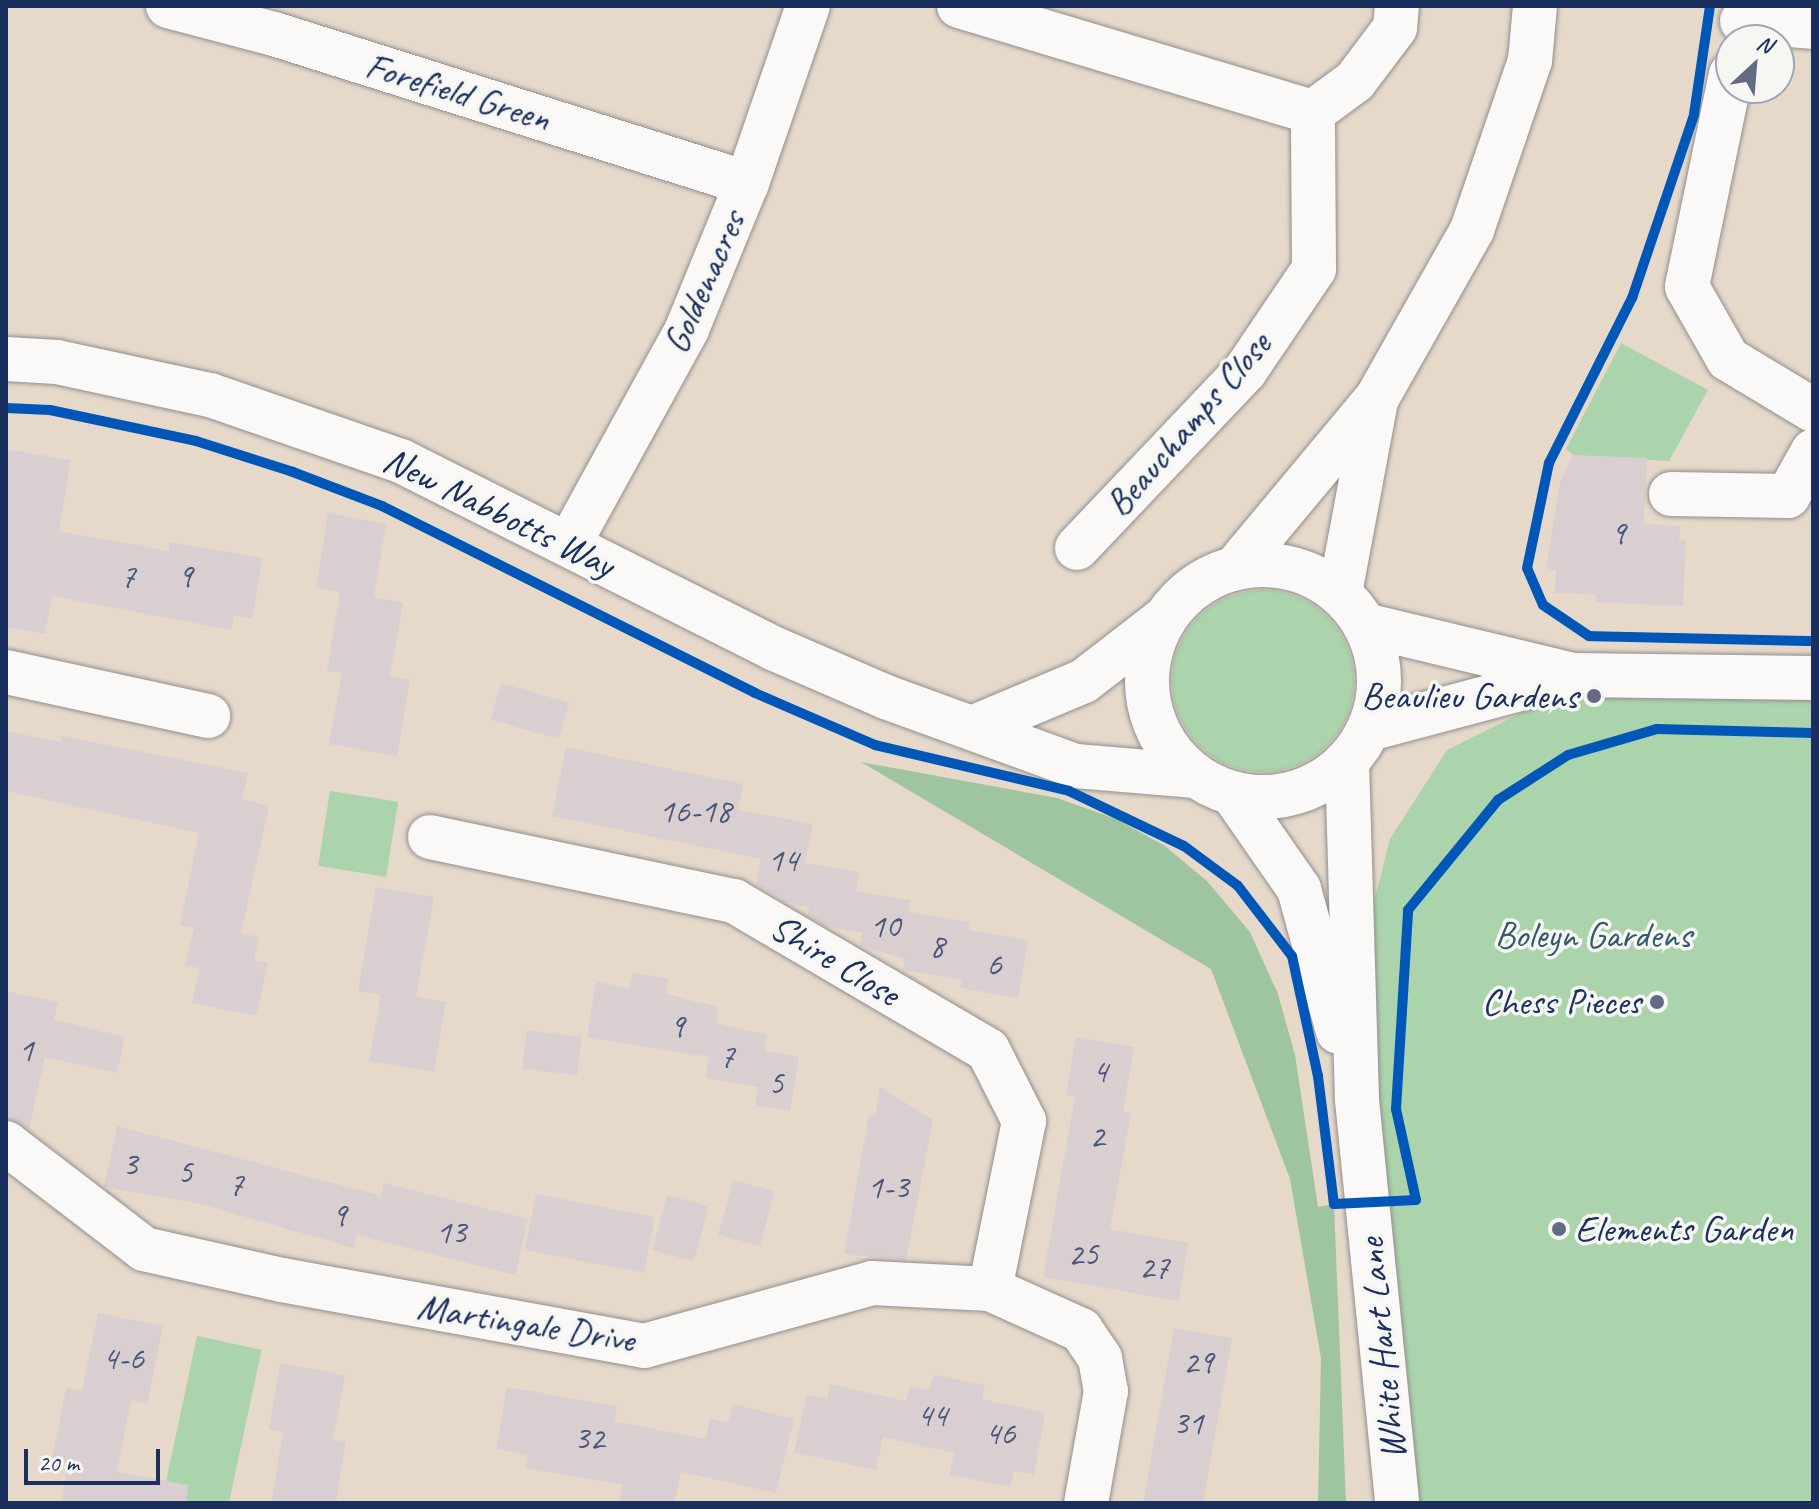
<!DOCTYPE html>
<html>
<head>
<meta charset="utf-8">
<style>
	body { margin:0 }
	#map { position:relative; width:1819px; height:1509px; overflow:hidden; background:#e6d9ca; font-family:Caveat,sans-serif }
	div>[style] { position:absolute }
	.green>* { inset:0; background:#abd4ac; transform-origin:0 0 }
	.round { border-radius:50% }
	.forest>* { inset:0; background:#9ec4a0 }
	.building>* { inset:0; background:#d9cfd1; transform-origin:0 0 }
	.roads { filter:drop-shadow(0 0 2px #918e8e) drop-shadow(0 0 2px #918e8e) }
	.street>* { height:44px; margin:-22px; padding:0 22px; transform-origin:22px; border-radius:22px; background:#fbf9f7 }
	.secondary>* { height:44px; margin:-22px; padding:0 22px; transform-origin:22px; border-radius:22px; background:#fbf9f7 }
	.secondary>.ring { margin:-22px; padding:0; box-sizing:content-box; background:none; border:44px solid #fbf9f7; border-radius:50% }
	.cycleway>* { height:10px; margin:-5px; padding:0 5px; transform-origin:5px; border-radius:5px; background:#0057b8 }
	.dots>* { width:22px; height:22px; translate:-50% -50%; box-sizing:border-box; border:4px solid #f6f6f2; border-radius:50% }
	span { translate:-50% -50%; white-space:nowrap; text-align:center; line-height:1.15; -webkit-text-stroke:7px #f6f6f2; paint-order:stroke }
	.number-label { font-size:34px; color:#4a577b }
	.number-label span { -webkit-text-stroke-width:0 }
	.street-label { font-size:38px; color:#1b2f5e }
	.poi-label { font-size:38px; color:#1b2f5e }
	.right { translate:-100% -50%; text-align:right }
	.left { translate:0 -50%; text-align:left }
	.park-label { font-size:38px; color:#33576c }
	.frame { position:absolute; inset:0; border:8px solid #1b2f5e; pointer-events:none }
	.north { position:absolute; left:1715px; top:24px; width:80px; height:80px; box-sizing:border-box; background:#f6f6f2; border:2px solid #9ea6b7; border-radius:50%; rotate:26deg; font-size:22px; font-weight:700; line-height:32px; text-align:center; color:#1b2f5e }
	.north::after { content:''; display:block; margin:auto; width:28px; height:36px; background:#626a84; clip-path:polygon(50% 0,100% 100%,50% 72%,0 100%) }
	.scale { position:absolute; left:24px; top:1449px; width:136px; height:36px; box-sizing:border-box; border:4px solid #1b2f5e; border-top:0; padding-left:10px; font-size:24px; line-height:28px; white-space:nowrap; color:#1b2f5e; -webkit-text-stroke:6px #f6f6f2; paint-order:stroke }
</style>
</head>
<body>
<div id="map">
	<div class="green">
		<i style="clip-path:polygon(1621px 343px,1708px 390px,1669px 461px,1573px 455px,1566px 449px)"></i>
		<i class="round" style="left:1172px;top:590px;width:182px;height:182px"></i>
		<i style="clip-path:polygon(1569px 689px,1813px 690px,1813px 1503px,1420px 1503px,1380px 1113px,1371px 914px,1390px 839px,1447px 750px)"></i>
		<i style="left:330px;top:791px;width:69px;height:76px;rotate:9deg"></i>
		<i style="left:197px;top:1336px;width:66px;height:170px;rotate:12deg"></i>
	</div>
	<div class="forest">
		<i style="clip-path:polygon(861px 762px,1057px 798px,1116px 819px,1165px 846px,1207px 881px,1250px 932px,1278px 994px,1295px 1055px,1318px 1207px,1334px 1204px,1346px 1503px,1318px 1503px,1321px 1358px,1290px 1179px,1211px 969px)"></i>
	</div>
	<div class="building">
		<i style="clip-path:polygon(6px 449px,71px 460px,59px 531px,169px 551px,170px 542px,263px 558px,252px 618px,234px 615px,231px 630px,52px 596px,45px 634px,6px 627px)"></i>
		<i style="clip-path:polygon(1573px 455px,1647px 458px,1644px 524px,1680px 526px,1679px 540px,1686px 540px,1683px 606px,1595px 602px,1596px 594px,1555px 593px,1556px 570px,1546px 569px,1560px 482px)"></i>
		<i style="clip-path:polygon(328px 513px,386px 524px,374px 597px,403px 603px,390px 676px,410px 679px,397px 756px,329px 744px,342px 673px,327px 671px,340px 592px,316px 588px)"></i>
		<i style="left:501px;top:683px;width:71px;height:38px;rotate:16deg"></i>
		<i style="clip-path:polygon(6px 731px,61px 742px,62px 736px,248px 773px,242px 799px,269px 806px,241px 933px,259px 937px,254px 961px,268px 963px,256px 1016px,192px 1003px,200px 968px,185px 965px,194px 928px,180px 925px,199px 833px,6px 791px)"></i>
		<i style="clip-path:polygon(566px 747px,743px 784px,738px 810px,813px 824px,805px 863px,859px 872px,856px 891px,911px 900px,909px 912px,970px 922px,969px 930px,1028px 940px,1018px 998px,960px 988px,962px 980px,903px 970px,905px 959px,860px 946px,862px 933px,827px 927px,808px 915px,809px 907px,785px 902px,756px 885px,761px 859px,552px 816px)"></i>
		<i style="clip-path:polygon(376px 887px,434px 897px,416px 997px,446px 1002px,434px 1072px,369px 1061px,381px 995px,358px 991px)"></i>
		<i style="clip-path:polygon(633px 973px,668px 978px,666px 994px,718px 1007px,716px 1023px,767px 1035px,765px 1051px,799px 1057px,790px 1111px,755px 1105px,758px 1087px,706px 1078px,709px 1057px,587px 1037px,596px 982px,629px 988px)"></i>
		<i style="clip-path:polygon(6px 991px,58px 1002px,54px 1020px,125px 1037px,117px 1073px,45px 1057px,29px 1129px,6px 1119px)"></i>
		<i style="left:527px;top:1030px;width:55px;height:39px;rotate:7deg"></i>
		<i style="clip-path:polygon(1076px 1037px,1134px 1047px,1123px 1111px,1131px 1113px,1110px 1229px,1188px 1243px,1179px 1301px,1043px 1277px,1075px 1097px,1066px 1095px)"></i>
		<i style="clip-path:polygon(880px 1087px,933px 1120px,906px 1260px,844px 1254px,869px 1115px,875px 1116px)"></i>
		<i style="clip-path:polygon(117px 1126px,381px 1196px,384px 1183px,528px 1219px,515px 1275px,357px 1235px,354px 1248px,200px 1204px,104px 1187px)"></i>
		<i style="left:733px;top:1180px;width:43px;height:57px;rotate:15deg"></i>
		<i style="left:536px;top:1194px;width:121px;height:57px;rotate:11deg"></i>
		<i style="left:667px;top:1195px;width:43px;height:57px;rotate:15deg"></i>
		<i style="clip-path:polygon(98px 1313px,163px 1326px,147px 1404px,131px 1400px,117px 1472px,188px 1485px,186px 1503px,61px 1503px,69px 1462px,52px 1459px,66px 1388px,82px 1391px)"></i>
		<i style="left:1174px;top:1328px;width:59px;height:178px;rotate:10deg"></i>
		<i style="clip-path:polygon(280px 1363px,345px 1375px,333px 1440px,346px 1442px,336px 1503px,271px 1503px,283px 1432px,269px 1429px)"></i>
		<i style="clip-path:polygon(934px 1375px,985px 1385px,982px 1399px,1045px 1413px,1034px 1475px,1014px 1471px,1010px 1487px,949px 1475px,954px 1453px,883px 1437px,876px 1470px,794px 1452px,807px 1395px,827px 1399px,830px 1384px,906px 1401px,910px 1386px,929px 1390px)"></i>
		<i style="clip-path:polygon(507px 1387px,617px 1406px,614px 1421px,705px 1439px,710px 1418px,728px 1423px,733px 1404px,794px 1419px,776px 1493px,681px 1472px,674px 1503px,619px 1503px,623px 1485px,526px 1468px,528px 1455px,496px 1449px)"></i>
	</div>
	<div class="roads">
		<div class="street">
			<i style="left:168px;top:6px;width:110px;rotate:14.8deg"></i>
			<i style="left:274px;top:34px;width:496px;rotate:17.5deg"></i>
			<i style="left:959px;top:6px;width:370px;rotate:16.7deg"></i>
			<i style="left:1313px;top:112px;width:52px;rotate:-36.4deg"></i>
			<i style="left:1355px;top:81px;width:66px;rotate:-53deg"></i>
			<i style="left:1395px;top:28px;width:22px;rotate:-85deg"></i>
			<i style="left:1742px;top:21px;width:71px;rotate:4.8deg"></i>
			<i style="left:1731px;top:74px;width:217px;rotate:101.7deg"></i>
			<i style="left:1687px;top:287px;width:83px;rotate:60.3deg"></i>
			<i style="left:1728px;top:359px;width:99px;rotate:31deg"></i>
			<i style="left:1671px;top:494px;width:117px;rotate:1deg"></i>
			<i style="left:1788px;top:496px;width:51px;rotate:-60.9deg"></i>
			<i style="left:569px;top:544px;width:245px;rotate:-61.2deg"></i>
			<i style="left:687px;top:329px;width:158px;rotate:-67.7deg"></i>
			<i style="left:747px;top:183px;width:187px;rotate:-71deg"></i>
			<i style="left:1077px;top:548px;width:244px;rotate:-46.5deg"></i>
			<i style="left:1245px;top:371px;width:123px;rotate:-55.9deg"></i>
			<i style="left:1314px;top:269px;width:157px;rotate:-90.4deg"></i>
			<i style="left:1365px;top:625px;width:215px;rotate:13.5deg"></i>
			<i style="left:1574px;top:675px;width:239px;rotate:0.7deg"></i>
			<i style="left:6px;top:672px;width:207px;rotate:12.3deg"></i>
			<i style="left:1369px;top:729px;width:206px;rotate:-14.9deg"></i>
			<i style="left:430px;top:837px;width:311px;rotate:11.9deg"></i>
			<i style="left:734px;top:901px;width:294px;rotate:30.4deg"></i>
			<i style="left:988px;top:1050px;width:80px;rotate:63.1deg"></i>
			<i style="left:1024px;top:1121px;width:171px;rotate:101.4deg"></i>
			<i style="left:6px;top:1143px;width:174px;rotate:37.5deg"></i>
			<i style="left:144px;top:1249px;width:141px;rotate:12.7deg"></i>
			<i style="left:282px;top:1280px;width:368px;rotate:10.3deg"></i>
			<i style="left:644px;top:1346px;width:237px;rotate:-15.4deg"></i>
			<i style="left:872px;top:1283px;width:118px;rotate:2.9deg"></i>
			<i style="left:990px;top:1289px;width:100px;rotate:24.3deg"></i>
			<i style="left:1081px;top:1330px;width:34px;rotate:56deg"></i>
			<i style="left:1100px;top:1358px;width:34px;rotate:80deg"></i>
			<i style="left:1106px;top:1391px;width:114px;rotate:100.1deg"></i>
		</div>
		<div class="secondary">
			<i style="left:6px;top:359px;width:51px;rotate:3.4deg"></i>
			<i style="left:57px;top:362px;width:157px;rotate:12.2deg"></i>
			<i style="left:210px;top:395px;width:202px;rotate:19.1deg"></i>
			<i style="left:401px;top:461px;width:419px;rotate:26.7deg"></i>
			<i style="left:775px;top:649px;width:121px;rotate:23.4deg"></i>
			<i style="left:886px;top:697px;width:202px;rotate:20deg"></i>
			<i style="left:1076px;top:766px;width:120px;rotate:4.8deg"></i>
			<i class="ring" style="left:1147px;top:565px;width:188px;height:188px"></i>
			<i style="left:1236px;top:567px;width:220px;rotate:-50.2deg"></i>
			<i style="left:1377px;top:398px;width:193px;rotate:-60.5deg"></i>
			<i style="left:1472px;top:230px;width:179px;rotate:-71.1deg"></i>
			<i style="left:1530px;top:61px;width:55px;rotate:-84.8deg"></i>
			<i style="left:1340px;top:593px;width:195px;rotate:-79.4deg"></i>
			<i style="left:972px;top:728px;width:121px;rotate:-22.8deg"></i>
			<i style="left:1084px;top:681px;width:101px;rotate:-37.8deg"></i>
			<i style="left:1347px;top:762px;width:338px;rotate:88.3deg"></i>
			<i style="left:1357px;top:1100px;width:405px;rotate:84.3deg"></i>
			<i style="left:1233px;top:794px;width:116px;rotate:55.2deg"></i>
			<i style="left:1299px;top:889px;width:148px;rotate:74.7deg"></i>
		</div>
	</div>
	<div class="cycleway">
		<i style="left:1710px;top:6px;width:110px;rotate:98.4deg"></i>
		<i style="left:1694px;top:115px;width:193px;rotate:108.7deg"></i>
		<i style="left:1632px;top:298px;width:185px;rotate:116.7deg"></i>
		<i style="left:1549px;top:463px;width:107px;rotate:101.8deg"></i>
		<i style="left:1527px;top:568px;width:40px;rotate:66.6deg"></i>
		<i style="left:1543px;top:605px;width:55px;rotate:34deg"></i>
		<i style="left:1589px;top:636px;width:224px;rotate:1.3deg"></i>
		<i style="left:6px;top:408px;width:44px;rotate:2.6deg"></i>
		<i style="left:50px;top:410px;width:149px;rotate:12deg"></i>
		<i style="left:196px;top:441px;width:102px;rotate:17.7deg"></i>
		<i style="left:293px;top:472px;width:95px;rotate:20.9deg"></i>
		<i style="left:382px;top:506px;width:417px;rotate:26.6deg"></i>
		<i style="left:755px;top:693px;width:131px;rotate:23.4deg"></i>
		<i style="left:875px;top:745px;width:199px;rotate:13.3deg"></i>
		<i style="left:1069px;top:791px;width:127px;rotate:25.6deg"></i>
		<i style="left:1184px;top:846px;width:67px;rotate:36.5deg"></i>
		<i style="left:1238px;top:886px;width:88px;rotate:52.4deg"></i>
		<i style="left:1292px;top:956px;width:123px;rotate:77.8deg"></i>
		<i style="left:1318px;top:1076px;width:129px;rotate:82.9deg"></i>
		<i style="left:1334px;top:1204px;width:82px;rotate:-2.8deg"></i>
		<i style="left:1416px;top:1200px;width:93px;rotate:-102.4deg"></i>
		<i style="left:1396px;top:1109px;width:199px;rotate:-86.5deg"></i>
		<i style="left:1408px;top:910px;width:142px;rotate:-50.7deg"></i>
		<i style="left:1498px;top:800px;width:83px;rotate:-32.7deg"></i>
		<i style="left:1568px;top:755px;width:93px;rotate:-16.3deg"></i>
		<i style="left:1657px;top:729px;width:156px;rotate:1.5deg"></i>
	</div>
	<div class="dots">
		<i style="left:1594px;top:696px;background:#626a84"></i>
		<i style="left:1657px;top:1002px;background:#626a84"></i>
		<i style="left:1559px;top:1229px;background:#626a84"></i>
	</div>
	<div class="number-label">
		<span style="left:1618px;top:533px">9</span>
		<span style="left:128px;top:576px">7</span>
		<span style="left:185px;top:576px">9</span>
		<span style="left:695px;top:811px">16-18</span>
		<span style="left:783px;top:860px">14</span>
		<span style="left:885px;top:926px">10</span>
		<span style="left:937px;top:946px">8</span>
		<span style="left:994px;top:964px">6</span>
		<span style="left:677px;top:1026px">9</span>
		<span style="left:26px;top:1050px">1</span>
		<span style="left:727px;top:1056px">7</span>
		<span style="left:1100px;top:1071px">4</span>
		<span style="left:776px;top:1083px">5</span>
		<span style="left:1097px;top:1136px">2</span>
		<span style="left:130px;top:1164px">3</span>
		<span style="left:185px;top:1172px">5</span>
		<span style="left:236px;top:1184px">7</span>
		<span style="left:888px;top:1187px">1-3</span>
		<span style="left:339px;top:1215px">9</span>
		<span style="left:451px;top:1232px">13</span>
		<span style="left:1083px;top:1254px">25</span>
		<span style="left:1154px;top:1267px">27</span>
		<span style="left:123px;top:1358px">4-6</span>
		<span style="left:1198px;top:1362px">29</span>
		<span style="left:932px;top:1415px">44</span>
		<span style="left:1188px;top:1423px">31</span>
		<span style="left:1000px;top:1433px">46</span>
		<span style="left:589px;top:1438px">32</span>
	</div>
	<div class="street-label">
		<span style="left:458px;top:92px;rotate:17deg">Forefield Green</span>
		<span style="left:704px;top:282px;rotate:-66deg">Goldenacres</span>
		<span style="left:1188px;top:424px;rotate:-49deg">Beauchamps Close</span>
		<span style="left:499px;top:512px;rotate:26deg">New Nabbotts Way</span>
		<span style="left:835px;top:960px;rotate:31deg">Shire Close</span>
		<span style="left:526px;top:1323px;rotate:9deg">Martingale Drive</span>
		<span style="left:1382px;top:1349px;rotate:-96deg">White Hart Lane</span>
	</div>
	<div class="poi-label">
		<span class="right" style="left:1578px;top:696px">Beaulieu Gardens</span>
		<span class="right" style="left:1641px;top:1002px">Chess Pieces</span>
		<span class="left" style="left:1575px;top:1229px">Elements Garden</span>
	</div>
	<div class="park-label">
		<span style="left:1593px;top:935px">Boleyn Gardens</span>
	</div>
	<div class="frame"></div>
	<div class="north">N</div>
	<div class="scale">20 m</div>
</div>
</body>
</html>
